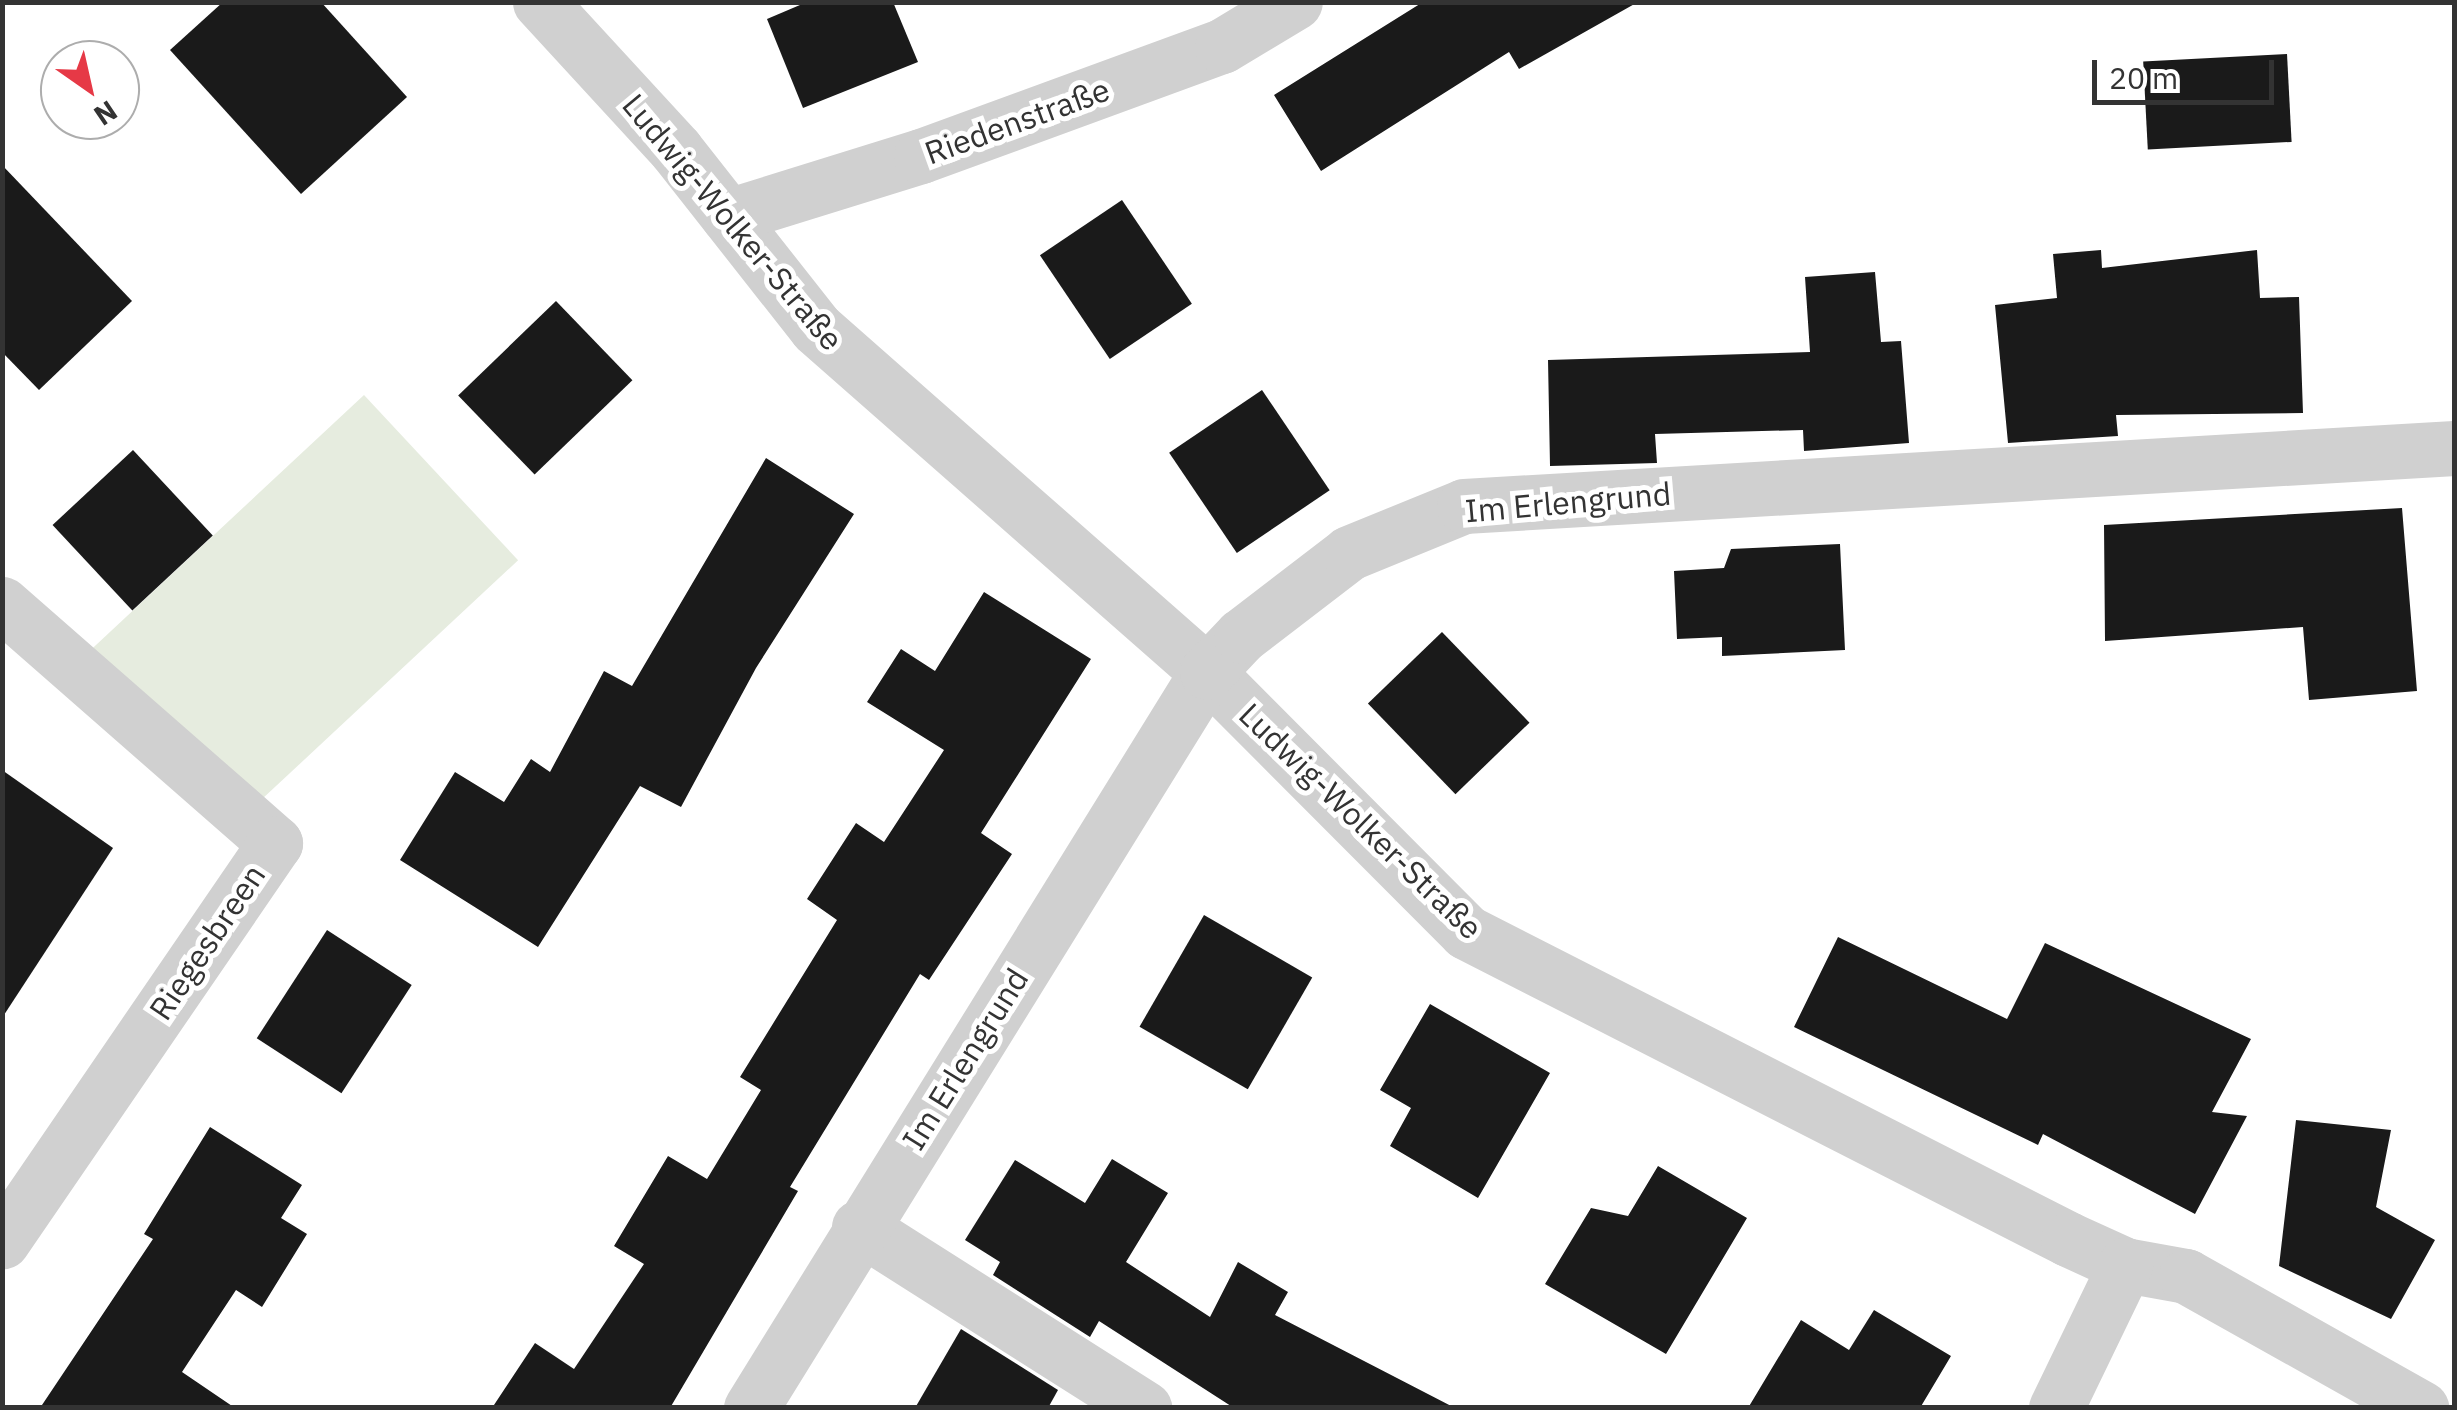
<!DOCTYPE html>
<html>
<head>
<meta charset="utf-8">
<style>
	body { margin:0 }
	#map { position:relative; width:2457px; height:1410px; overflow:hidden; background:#fff; font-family:"IBM Plex Sans",sans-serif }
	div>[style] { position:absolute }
	.green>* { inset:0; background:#e6ecdf; transform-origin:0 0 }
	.building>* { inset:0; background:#1a1a1a; transform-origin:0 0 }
	.street>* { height:55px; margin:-27.5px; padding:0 27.5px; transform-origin:27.5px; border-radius:27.5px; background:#d0d0d0 }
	span { translate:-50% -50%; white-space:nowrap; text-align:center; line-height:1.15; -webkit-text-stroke:10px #fff; paint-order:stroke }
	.street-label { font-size:32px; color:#333 }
	.frame { position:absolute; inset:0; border:5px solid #333; pointer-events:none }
	.north { position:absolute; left:40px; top:40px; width:100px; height:100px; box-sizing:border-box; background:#fff; border:2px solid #adadad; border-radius:50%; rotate:146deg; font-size:28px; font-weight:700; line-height:40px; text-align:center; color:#333 }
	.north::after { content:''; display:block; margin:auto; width:35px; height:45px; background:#e63946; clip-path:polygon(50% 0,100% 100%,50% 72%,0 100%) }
	.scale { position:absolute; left:2092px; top:60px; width:182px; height:45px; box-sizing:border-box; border:5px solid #333; border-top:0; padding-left:12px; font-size:30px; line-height:35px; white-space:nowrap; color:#333; -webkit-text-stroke:8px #fff; paint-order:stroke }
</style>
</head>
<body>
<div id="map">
	<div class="green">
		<i style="left:364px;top:395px;width:226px;height:373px;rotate:47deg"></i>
	</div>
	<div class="building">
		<i style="clip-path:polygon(223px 2px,321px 2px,407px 97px,301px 194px,170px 50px)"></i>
		<i style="clip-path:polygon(807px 2px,893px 2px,918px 62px,803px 108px,767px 19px)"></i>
		<i style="clip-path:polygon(1423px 2px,1638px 2px,1519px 69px,1509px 52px,1321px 171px,1274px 95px)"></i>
		<i style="left:2287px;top:54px;width:88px;height:144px;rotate:87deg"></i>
		<i style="clip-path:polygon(2px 165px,132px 301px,39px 390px,2px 352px)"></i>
		<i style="left:1122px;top:200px;width:125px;height:99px;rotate:56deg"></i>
		<i style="clip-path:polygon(2101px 250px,2102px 268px,2257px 250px,2260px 298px,2299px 297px,2303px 413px,2116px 415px,2118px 436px,2008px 443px,1995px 305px,2057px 298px,2053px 254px)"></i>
		<i style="clip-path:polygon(1875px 272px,1881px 342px,1901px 341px,1909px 443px,1804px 451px,1803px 430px,1655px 434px,1657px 463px,1550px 466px,1548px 360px,1810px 352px,1805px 277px)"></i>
		<i style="left:556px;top:301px;width:110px;height:136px;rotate:46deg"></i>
		<i style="left:1262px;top:390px;width:121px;height:112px;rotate:56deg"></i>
		<i style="left:133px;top:450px;width:117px;height:110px;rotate:47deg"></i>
		<i style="clip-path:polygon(766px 458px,854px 514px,756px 668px,681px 807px,640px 786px,538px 947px,400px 860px,455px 772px,504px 802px,531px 759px,550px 772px,604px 671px,632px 686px)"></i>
		<i style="clip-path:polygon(2402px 508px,2417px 691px,2309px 700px,2303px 627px,2105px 641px,2104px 525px)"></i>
		<i style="clip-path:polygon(1840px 544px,1845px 650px,1722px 656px,1722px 637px,1677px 639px,1674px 571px,1724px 568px,1731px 549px)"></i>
		<i style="clip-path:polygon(984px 592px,1091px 659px,981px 833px,1012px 854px,929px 980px,920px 974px,790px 1187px,798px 1191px,670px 1408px,492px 1408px,535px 1343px,574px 1369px,644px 1264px,614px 1246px,668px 1156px,707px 1179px,761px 1090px,740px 1077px,837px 920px,807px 899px,856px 823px,884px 842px,944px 750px,867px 702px,901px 649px,935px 671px)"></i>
		<i style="left:1442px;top:632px;width:126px;height:103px;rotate:46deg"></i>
		<i style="clip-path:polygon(2px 770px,113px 848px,2px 1018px)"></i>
		<i style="left:1204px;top:915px;width:125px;height:129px;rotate:30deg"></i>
		<i style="left:327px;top:930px;width:101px;height:129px;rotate:33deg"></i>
		<i style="clip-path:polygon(1838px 937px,2007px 1019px,2045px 943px,2251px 1039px,2212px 1112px,2247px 1116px,2195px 1214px,2043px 1134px,2038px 1145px,1794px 1027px)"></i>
		<i style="clip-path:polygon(1430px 1004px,1550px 1073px,1478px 1198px,1390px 1146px,1411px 1108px,1380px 1090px)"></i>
		<i style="clip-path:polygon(2296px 1120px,2391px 1130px,2376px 1207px,2435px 1240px,2391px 1319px,2279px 1266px)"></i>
		<i style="clip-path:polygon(210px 1127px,302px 1185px,281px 1218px,307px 1234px,262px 1307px,236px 1290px,182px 1372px,235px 1408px,40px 1408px,153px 1239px,144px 1234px)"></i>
		<i style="clip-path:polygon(1112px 1159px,1168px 1193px,1126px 1262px,1210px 1317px,1238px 1262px,1288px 1292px,1275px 1315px,1455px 1408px,1234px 1408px,1099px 1321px,1090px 1337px,993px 1275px,1000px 1262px,965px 1240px,1015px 1160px,1085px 1203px)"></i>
		<i style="clip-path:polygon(1658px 1166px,1747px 1218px,1666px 1354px,1545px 1284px,1591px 1208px,1628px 1216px)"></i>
		<i style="clip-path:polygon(1874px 1310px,1951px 1356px,1920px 1408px,1748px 1408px,1801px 1320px,1849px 1350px)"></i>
		<i style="clip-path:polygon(961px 1329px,1058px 1390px,1048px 1408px,915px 1408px)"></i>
	</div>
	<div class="street">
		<i style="left:540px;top:2px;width:201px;rotate:47.4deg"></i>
		<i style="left:676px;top:150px;width:226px;rotate:51.8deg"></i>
		<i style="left:816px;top:328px;width:521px;rotate:41.34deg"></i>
		<i style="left:1207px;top:672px;width:367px;rotate:45.1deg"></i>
		<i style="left:1466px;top:932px;width:676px;rotate:27.02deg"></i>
		<i style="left:2068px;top:1239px;width:63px;rotate:24.5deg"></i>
		<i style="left:2125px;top:1265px;width:62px;rotate:10.2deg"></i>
		<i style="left:2186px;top:1276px;width:270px;rotate:29.3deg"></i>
		<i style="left:728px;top:216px;width:202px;rotate:-17.3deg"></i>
		<i style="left:921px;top:156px;width:320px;rotate:-20.1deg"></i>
		<i style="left:1222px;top:46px;width:85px;rotate:-31.1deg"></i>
		<i style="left:2px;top:604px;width:363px;rotate:41.2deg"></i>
		<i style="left:275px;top:843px;width:483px;rotate:124.4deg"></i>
		<i style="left:859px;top:1227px;width:338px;rotate:32.4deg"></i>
		<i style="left:751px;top:1408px;width:866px;rotate:-58.22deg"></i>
		<i style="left:1207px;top:672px;width:50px;rotate:-46.6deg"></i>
		<i style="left:1241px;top:636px;width:136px;rotate:-37.5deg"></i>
		<i style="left:1349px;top:553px;width:124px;rotate:-22.2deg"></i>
		<i style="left:1464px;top:506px;width:992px;rotate:-3.35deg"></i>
		<i style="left:2056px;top:1408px;width:159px;rotate:-64.2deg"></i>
	</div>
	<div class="street-label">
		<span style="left:1017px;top:121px;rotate:-20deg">Riedenstraße</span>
		<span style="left:733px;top:222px;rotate:50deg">Ludwig-Wolker-Straße</span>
		<span style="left:1568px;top:502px;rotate:-5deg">Im Erlengrund</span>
		<span style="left:1361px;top:821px;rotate:44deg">Ludwig-Wolker-Straße</span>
		<span style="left:207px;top:942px;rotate:-56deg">Riegesbreen</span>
		<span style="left:965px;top:1059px;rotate:-58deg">Im Erlengrund</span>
	</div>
	<div class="frame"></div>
	<div class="north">N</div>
	<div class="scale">20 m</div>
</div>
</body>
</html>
